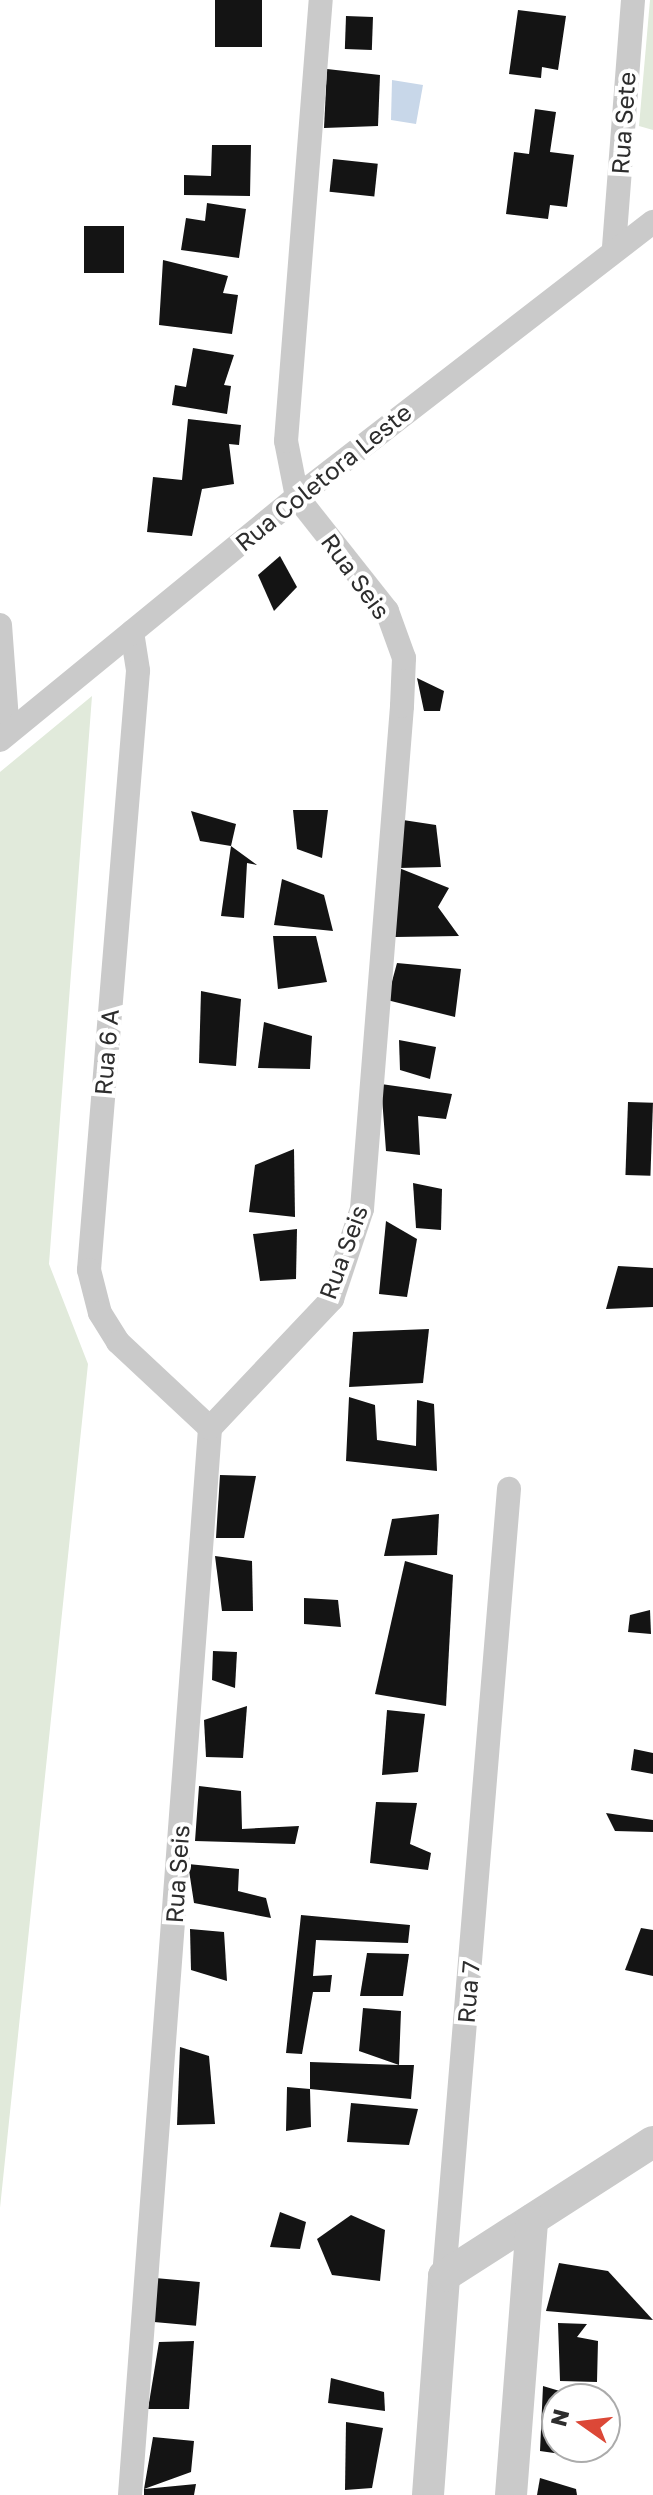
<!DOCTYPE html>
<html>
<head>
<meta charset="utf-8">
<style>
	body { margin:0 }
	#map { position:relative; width:653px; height:2495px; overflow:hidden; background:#fff; font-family:"Golos Text",sans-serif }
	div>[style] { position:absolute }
	.green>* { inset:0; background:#e1eadb }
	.water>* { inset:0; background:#c8d7e9 }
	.building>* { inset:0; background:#141414; transform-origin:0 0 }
	.minor>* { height:24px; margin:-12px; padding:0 12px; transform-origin:12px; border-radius:12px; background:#cacaca }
	.tertiary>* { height:32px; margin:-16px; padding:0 16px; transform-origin:16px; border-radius:16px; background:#cacaca }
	span { translate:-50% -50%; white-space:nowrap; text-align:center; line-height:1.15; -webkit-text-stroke:8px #fff; paint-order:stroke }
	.street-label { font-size:24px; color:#2d2d2d }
	.north { position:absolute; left:541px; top:2383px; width:80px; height:80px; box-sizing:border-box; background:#fff; border:2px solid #ababab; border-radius:50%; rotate:284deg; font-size:22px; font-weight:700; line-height:32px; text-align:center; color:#2d2d2d }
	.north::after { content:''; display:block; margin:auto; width:28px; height:36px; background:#dc4837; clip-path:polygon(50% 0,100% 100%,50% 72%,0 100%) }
</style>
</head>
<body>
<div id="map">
	<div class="green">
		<i style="clip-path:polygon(650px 0,653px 0,653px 130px,639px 126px)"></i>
		<i style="clip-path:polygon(92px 696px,49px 1264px,88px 1364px,0 2208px,0 772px)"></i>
	</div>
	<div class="water">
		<i style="clip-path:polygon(392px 80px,423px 85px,416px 124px,391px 120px)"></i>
	</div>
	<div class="building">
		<i style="left:215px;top:0;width:47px;height:47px"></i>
		<i style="clip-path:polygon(518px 10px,566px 16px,558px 70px,542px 67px,541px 78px,509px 74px)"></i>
		<i style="left:346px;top:16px;width:27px;height:33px;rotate:2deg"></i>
		<i style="clip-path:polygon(327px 69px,380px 75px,378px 126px,324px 128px)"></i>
		<i style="clip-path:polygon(535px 109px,556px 112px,550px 152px,574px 155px,567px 207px,550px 205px,548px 219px,506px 214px,514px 152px,529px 154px)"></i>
		<i style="clip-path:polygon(212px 145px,251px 145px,250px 196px,184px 195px,184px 175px,211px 176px)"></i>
		<i style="left:333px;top:159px;width:45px;height:33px;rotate:6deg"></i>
		<i style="clip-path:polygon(207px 203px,246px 209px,239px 258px,181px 250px,186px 218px,205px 221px)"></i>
		<i style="left:84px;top:226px;width:40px;height:47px"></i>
		<i style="clip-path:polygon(163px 260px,228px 276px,223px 293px,238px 295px,232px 334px,159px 325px)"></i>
		<i style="clip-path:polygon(193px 348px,234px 355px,224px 385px,231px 386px,227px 414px,172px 405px,175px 385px,186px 387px)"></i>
		<i style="clip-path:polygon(188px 419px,241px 425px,239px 445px,229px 444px,234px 484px,202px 489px,192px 536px,147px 532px,153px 477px,182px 480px)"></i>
		<i style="clip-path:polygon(280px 556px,297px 587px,274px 611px,258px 575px)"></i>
		<i style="clip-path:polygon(417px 678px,444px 691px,440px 711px,424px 711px)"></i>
		<i style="clip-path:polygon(293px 810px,328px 810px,322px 858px,297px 849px)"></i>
		<i style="clip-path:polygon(191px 811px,236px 824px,231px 846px,200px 841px)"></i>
		<i style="clip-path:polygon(403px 820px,436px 825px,441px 867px,399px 868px)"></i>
		<i style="clip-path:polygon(231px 846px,257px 865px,247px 863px,244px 918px,221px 916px)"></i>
		<i style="clip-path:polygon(399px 868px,449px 888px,438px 907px,459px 936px,395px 937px)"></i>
		<i style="clip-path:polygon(282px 879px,324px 895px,333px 931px,274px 925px)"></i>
		<i style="clip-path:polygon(273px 936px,316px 936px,327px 982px,278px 989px)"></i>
		<i style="clip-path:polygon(397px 963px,461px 969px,455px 1017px,387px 1000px)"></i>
		<i style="clip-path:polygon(201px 991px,241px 999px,236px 1066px,199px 1063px)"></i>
		<i style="clip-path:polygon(264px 1022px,312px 1036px,310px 1069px,258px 1068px)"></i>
		<i style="clip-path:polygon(399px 1040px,436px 1047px,430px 1079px,400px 1070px)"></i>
		<i style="clip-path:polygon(381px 1084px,452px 1094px,446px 1119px,418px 1116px,420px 1155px,386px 1151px)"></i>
		<i style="left:628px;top:1102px;width:25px;height:73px;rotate:2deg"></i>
		<i style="clip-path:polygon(294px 1149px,295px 1217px,249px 1212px,255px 1165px)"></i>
		<i style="clip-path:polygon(413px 1183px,442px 1189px,441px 1230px,416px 1228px)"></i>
		<i style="clip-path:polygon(386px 1221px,417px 1239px,407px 1297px,379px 1294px)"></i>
		<i style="clip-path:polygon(297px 1229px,296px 1279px,260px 1281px,253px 1234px)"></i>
		<i style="clip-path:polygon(618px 1266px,653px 1268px,653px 1307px,606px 1309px)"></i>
		<i style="clip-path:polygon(429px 1329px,423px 1383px,349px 1387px,353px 1332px)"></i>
		<i style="clip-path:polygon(349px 1397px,375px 1405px,377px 1440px,416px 1446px,417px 1400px,434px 1404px,437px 1471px,346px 1461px)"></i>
		<i style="clip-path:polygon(220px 1475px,256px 1476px,244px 1538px,216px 1538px)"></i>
		<i style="clip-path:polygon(439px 1514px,437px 1555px,384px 1556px,392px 1519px)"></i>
		<i style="clip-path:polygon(215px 1556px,252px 1561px,253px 1611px,222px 1611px)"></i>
		<i style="clip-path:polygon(405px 1561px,453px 1575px,446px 1706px,375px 1694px)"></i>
		<i style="clip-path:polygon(304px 1598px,338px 1600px,341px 1627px,304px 1624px)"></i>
		<i style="clip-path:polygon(650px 1610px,651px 1634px,628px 1632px,630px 1615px)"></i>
		<i style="clip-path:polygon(213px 1651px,237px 1652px,235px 1688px,212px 1680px)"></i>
		<i style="clip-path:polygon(247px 1706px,243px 1758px,206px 1757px,204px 1720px)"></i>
		<i style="clip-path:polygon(387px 1710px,425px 1714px,418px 1772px,382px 1775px)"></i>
		<i style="clip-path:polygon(634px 1749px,653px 1753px,653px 1774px,631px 1770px)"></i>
		<i style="clip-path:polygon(199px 1786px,241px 1791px,242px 1829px,299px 1826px,295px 1844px,195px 1841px)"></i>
		<i style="clip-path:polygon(376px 1802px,417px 1803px,410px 1844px,431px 1853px,428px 1870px,370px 1863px)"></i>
		<i style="clip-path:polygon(606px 1813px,653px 1820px,653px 1832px,615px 1831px)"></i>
		<i style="clip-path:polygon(188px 1864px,239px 1869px,238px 1891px,266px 1898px,271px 1918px,194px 1903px)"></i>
		<i style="clip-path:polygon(301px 1915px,410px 1925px,408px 1943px,316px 1940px,313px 1976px,332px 1975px,330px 1992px,313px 1992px,302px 2054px,286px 2053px)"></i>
		<i style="clip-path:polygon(641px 1928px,653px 1930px,653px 1976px,625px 1970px)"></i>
		<i style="clip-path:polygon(190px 1929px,224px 1932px,227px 1981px,191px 1970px)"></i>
		<i style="clip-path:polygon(367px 1953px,409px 1954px,403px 1996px,360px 1996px)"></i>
		<i style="clip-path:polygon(363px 2008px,401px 2011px,399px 2065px,414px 2065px,411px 2099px,310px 2089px,311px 2127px,286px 2131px,287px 2087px,310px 2089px,310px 2062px,399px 2065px,359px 2051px)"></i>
		<i style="clip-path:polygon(180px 2047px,209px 2056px,215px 2124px,177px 2125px)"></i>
		<i style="clip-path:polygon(351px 2103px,418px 2109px,409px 2145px,347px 2142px)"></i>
		<i style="clip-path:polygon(280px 2212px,306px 2222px,300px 2249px,270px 2247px)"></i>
		<i style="clip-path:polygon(351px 2215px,385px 2230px,380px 2281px,332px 2275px,317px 2239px)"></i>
		<i style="clip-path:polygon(559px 2263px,608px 2271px,653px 2320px,546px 2311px)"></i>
		<i style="left:155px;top:2278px;width:45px;height:44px;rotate:5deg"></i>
		<i style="clip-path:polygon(558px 2323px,587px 2324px,577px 2337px,598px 2341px,597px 2382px,560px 2381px)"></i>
		<i style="clip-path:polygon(194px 2341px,189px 2409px,148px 2409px,159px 2342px)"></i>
		<i style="clip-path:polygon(331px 2378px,384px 2392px,385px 2411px,328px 2403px)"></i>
		<i style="clip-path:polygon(543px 2386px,583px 2398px,557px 2399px,557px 2447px,591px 2447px,589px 2458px,540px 2451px)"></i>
		<i style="clip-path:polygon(346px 2422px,383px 2428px,372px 2488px,345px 2490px)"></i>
		<i style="clip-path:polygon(153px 2437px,194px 2441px,191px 2472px,144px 2489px,196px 2484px,194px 2495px,144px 2495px,144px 2489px)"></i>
		<i style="clip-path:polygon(540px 2478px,576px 2489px,577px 2495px,537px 2495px)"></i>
	</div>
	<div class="minor">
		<i style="left:614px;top:247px;width:248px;rotate:-85.6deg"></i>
		<i style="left:0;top:625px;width:108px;rotate:85.8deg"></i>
		<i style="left:132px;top:632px;width:39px;rotate:81deg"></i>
		<i style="left:138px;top:671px;width:601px;rotate:94.68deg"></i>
		<i style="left:89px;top:1270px;width:44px;rotate:75.7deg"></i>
		<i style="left:100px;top:1313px;width:34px;rotate:58deg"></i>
		<i style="left:118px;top:1342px;width:126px;rotate:43.1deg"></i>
		<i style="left:0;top:740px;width:384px;rotate:-39.3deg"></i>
		<i style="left:297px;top:497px;width:450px;rotate:-37.7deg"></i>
		<i style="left:444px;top:2276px;width:790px;rotate:-85.28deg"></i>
		<i style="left:130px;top:2495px;width:1070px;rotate:-85.71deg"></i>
		<i style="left:210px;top:1428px;width:178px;rotate:-46.6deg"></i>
		<i style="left:332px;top:1299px;width:95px;rotate:-71.6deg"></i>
		<i style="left:362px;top:1209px;width:505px;rotate:-85.45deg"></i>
		<i style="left:402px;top:706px;width:48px;rotate:-87.6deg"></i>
		<i style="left:404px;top:658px;width:50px;rotate:-109.9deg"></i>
		<i style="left:387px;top:611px;width:145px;rotate:-128.3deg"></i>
		<i style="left:297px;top:497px;width:57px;rotate:-101.1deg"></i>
		<i style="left:286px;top:441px;width:442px;rotate:-85.5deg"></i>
	</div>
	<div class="tertiary">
		<i style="left:428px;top:2495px;width:220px;rotate:-85.8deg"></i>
		<i style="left:444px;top:2276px;width:248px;rotate:-32.7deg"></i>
		<i style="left:511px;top:2495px;width:276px;rotate:-85.6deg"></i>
	</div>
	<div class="street-label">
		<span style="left:623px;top:123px;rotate:-86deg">Rua Sete</span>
		<span style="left:323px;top:477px;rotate:-39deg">Rua Coletora Leste</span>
		<span style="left:356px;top:576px;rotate:54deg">Rua Seis</span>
		<span style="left:106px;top:1052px;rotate:-85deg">Rua 6 A</span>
		<span style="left:343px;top:1252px;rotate:-70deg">Rua Seis</span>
		<span style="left:177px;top:1874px;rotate:-86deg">Rua Seis</span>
		<span style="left:468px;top:1992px;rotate:-85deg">Rua 7</span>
	</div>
	<div class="north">N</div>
</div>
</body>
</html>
